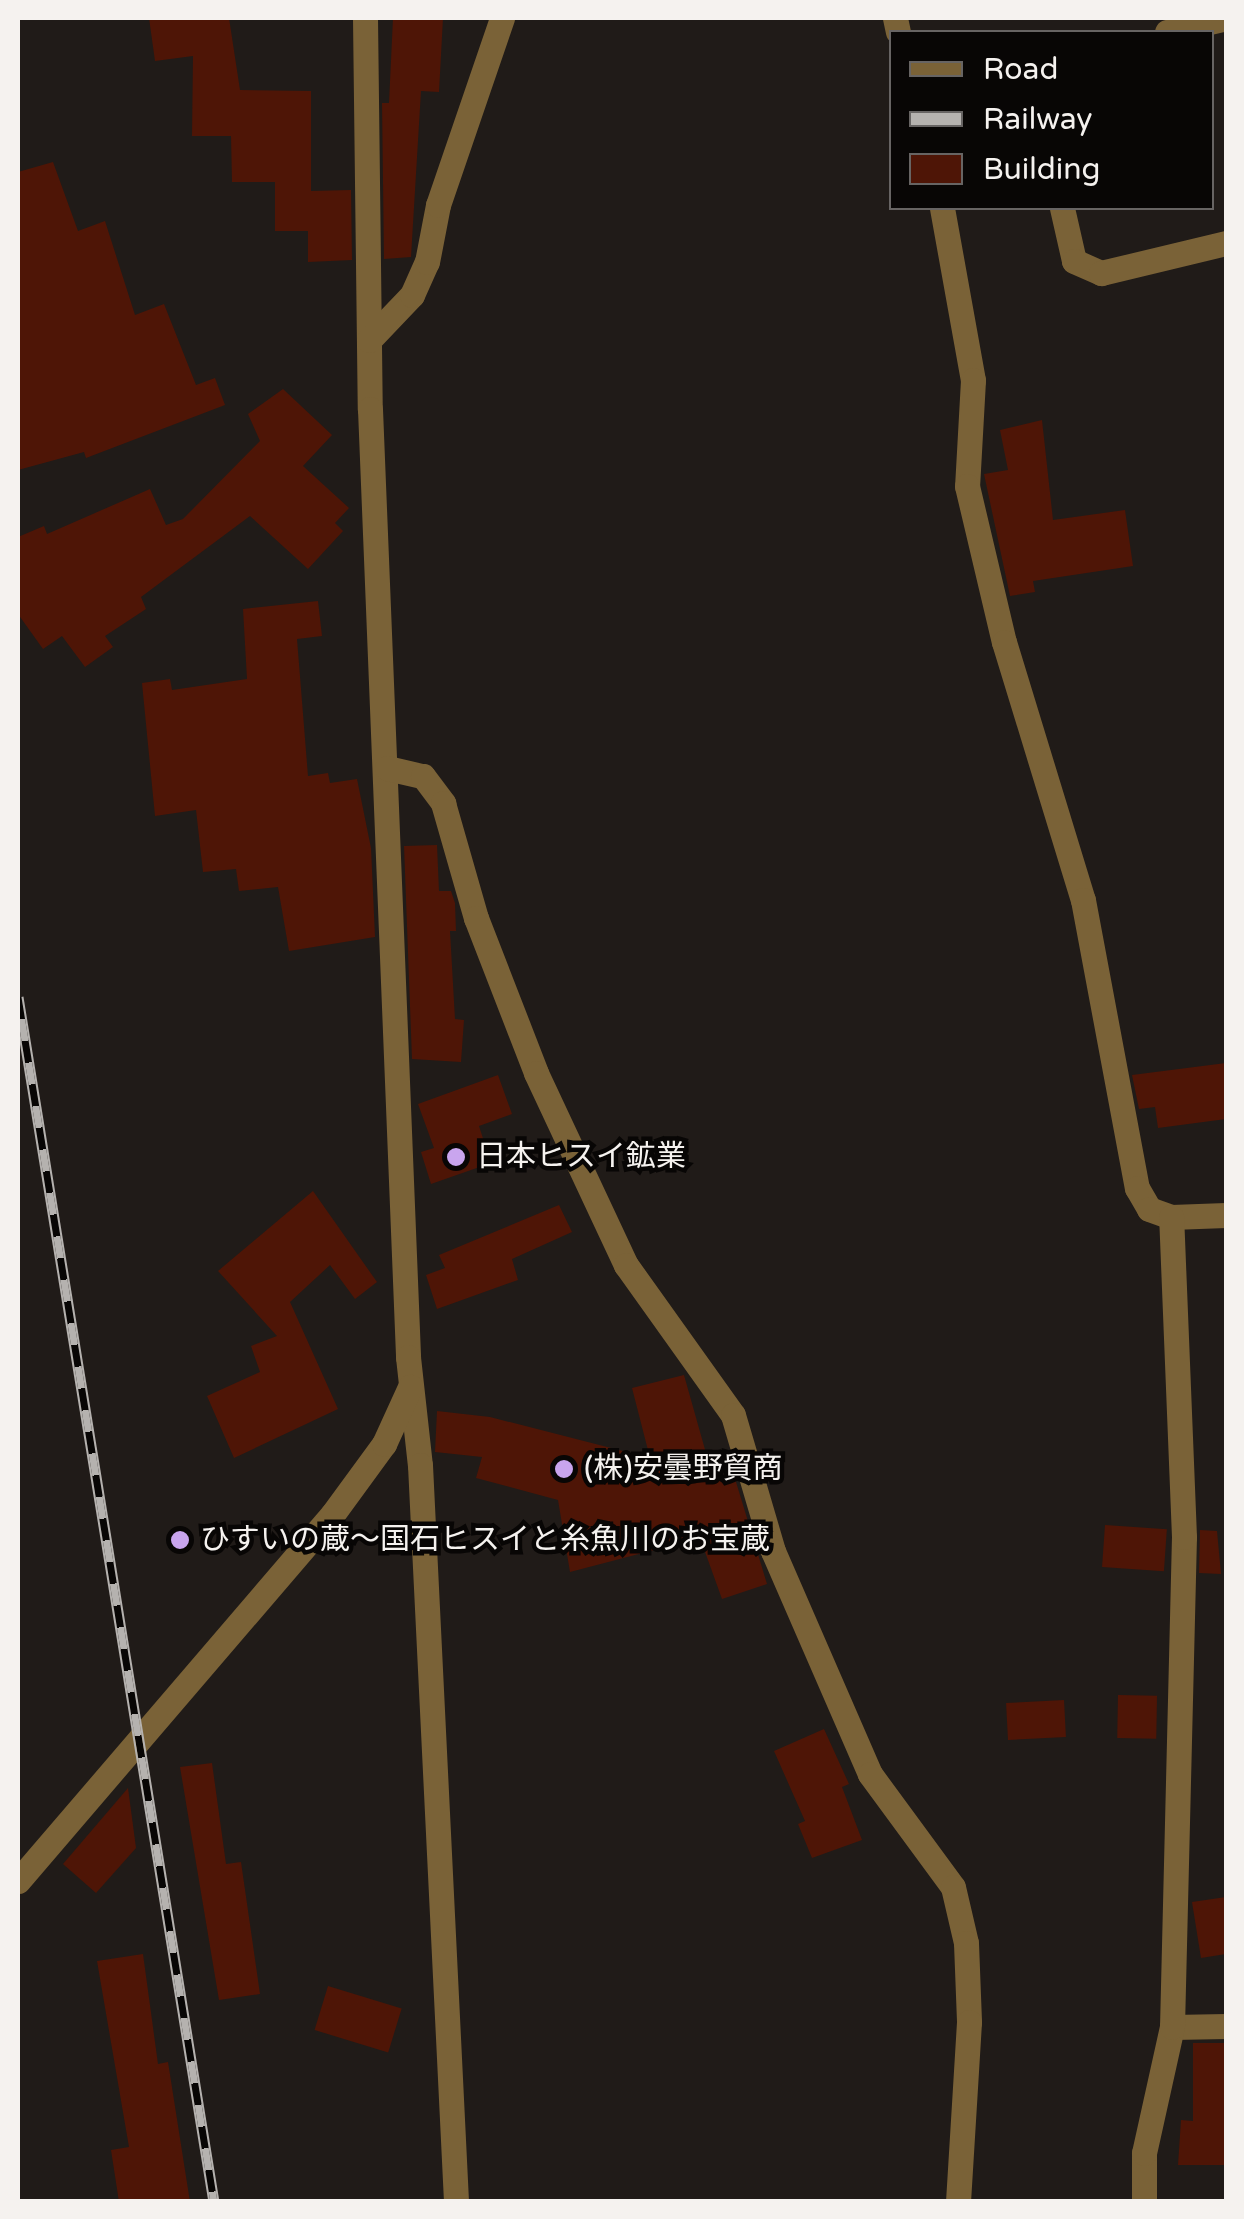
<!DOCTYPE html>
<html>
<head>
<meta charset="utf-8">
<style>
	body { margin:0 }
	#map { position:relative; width:1244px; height:2219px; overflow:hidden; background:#201b18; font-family:"Varela Round","Noto Sans JP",sans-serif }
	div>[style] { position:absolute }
	.building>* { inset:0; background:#4e1506; transform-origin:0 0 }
	.minor>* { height:25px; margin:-12.5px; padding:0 12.5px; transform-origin:12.5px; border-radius:12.5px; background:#7a6237 }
	.rail>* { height:11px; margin-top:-5.5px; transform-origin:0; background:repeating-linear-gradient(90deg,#080605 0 22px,#b5b2af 0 44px); box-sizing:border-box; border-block:2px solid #b5b2af }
	.dots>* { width:28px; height:28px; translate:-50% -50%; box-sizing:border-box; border:5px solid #080605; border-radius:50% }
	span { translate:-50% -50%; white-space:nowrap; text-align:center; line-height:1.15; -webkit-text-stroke:9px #080605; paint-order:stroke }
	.poi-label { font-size:30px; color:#f5f2ef }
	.left { translate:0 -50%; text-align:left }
	.frame { position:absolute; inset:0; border:20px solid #f5f2ef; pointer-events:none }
	.legend { position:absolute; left:889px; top:30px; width:325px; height:180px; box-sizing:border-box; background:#080605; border:2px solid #676463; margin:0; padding:12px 18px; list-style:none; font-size:30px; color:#f5f2ef }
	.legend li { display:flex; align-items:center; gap:20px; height:50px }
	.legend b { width:50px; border:2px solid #676463 }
</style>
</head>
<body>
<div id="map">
	<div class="building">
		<i style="clip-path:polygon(149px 18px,229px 18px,240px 90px,311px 91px,311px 191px,351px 190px,352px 260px,308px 262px,308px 231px,275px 231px,275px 182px,232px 182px,231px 136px,192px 136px,193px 56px,155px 61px)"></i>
		<i style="clip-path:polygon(393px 18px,443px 18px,439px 92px,421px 91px,411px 257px,384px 259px,382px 103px,389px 103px)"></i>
		<i style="clip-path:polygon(53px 162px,78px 231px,105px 221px,135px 315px,164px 304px,196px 385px,215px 378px,225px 405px,86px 458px,84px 452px,18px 470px,18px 172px)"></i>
		<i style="clip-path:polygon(283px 389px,332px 435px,303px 466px,349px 508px,335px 523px,343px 531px,308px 569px,250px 516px,141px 597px,146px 609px,105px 636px,113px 647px,85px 667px,62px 636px,43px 649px,18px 614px,18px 537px,44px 526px,47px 534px,150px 489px,166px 525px,183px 519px,260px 441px,248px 414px)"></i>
		<i style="clip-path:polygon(1042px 420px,1053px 520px,1125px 510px,1133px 566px,1033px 581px,1035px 592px,1010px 596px,984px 474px,1008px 470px,1000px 430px)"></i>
		<i style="clip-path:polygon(318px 601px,322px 636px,297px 639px,308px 776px,328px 773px,330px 783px,357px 779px,371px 848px,375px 937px,289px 951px,278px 887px,239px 891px,236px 869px,203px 872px,196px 810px,155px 816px,142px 683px,170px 679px,172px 690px,247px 679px,243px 609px)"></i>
		<i style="clip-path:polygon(437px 845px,439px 891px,451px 891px,455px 903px,456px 931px,450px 931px,455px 1019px,464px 1020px,461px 1062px,412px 1059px,404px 846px)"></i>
		<i style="clip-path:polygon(1226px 1063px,1226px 1119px,1158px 1128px,1155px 1107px,1139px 1109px,1132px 1075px)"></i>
		<i style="clip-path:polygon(498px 1075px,512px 1114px,479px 1126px,491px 1163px,431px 1184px,421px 1152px,434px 1148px,418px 1104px)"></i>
		<i style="clip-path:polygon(313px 1191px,377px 1282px,355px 1299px,330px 1265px,290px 1302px,338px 1409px,234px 1458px,207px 1396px,260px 1372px,251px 1346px,277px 1336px,218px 1271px)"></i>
		<i style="clip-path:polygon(559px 1205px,572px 1232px,512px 1259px,518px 1280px,437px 1309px,426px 1275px,445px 1268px,439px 1255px)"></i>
		<i style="clip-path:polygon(684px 1375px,713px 1478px,733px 1472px,767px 1584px,722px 1599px,700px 1538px,570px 1572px,558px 1500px,476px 1478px,482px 1457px,435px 1452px,437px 1411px,490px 1417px,650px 1458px,632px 1388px)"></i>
		<i style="left:1105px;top:1525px;width:62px;height:42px;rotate:4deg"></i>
		<i style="clip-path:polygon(1200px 1530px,1217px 1531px,1221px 1574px,1199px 1573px)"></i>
		<i style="left:1118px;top:1695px;width:39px;height:43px;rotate:1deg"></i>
		<i style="left:1064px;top:1700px;width:37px;height:58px;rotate:87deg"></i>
		<i style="clip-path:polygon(824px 1729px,849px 1784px,842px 1787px,862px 1840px,812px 1858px,798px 1824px,805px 1821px,774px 1751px)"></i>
		<i style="clip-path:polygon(212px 1763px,226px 1864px,241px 1862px,260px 1994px,219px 2000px,180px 1767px)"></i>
		<i style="clip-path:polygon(128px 1788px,136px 1848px,96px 1893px,63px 1864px)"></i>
		<i style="clip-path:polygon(1226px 1897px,1226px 1954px,1201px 1958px,1192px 1902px)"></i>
		<i style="clip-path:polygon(143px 1954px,158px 2064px,168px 2062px,190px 2202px,119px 2202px,111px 2150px,129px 2147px,97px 1961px)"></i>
		<i style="left:328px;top:1986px;width:77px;height:46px;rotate:17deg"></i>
		<i style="clip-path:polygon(1193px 2043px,1226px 2043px,1226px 2165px,1178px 2165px,1181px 2120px,1193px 2121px)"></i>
	</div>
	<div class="minor">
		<i style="left:365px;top:18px;width:391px;rotate:89.3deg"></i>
		<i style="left:370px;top:409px;width:949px;rotate:87.7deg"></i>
		<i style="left:408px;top:1357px;width:109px;rotate:83.7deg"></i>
		<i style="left:420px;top:1465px;width:738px;rotate:87.2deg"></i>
		<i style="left:895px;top:18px;width:14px;rotate:78deg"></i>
		<i style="left:1167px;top:32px;width:61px;rotate:-13.3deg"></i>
		<i style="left:942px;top:208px;width:175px;rotate:79.8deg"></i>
		<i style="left:973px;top:380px;width:106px;rotate:93.2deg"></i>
		<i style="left:967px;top:486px;width:160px;rotate:76.7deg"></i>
		<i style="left:1004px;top:642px;width:270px;rotate:73deg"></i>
		<i style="left:1083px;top:900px;width:293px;rotate:79.4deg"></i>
		<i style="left:1137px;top:1188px;width:24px;rotate:60deg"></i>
		<i style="left:1149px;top:1209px;width:23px;rotate:20deg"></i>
		<i style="left:1171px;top:1217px;width:55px;rotate:-2.1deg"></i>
		<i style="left:1062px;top:208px;width:54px;rotate:77.2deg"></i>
		<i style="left:1074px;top:261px;width:30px;rotate:24deg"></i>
		<i style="left:1101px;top:273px;width:129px;rotate:-13.5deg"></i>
		<i style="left:369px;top:340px;width:62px;rotate:-46.3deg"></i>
		<i style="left:412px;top:295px;width:36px;rotate:-66deg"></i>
		<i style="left:427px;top:262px;width:58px;rotate:-79.1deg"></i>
		<i style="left:438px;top:205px;width:198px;rotate:-71.1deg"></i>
		<i style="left:387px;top:768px;width:37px;rotate:13deg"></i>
		<i style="left:423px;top:776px;width:34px;rotate:53deg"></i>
		<i style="left:443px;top:803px;width:120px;rotate:74deg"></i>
		<i style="left:476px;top:918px;width:166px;rotate:68.8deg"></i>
		<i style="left:536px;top:1073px;width:212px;rotate:64.9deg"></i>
		<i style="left:626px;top:1265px;width:184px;rotate:54.5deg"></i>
		<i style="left:733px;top:1415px;width:142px;rotate:73.6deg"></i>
		<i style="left:773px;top:1551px;width:243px;rotate:66.5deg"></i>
		<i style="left:870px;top:1774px;width:140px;rotate:53.7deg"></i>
		<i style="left:953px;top:1887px;width:57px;rotate:76.9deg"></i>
		<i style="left:966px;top:1943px;width:79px;rotate:87.8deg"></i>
		<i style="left:969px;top:2022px;width:180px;rotate:93.5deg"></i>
		<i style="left:18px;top:1881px;width:482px;rotate:-49.4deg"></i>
		<i style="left:332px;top:1515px;width:88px;rotate:-53.8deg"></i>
		<i style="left:384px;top:1444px;width:63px;rotate:-65.5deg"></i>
		<i style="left:1172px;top:2027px;width:54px;rotate:-1.1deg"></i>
		<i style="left:1144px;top:2202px;width:49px;rotate:-90deg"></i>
		<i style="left:1144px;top:2153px;width:129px;rotate:-77.5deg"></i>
		<i style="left:1172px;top:2027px;width:490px;rotate:-88.6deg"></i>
		<i style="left:1184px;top:1537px;width:320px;rotate:-92.3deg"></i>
	</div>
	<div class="rail">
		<i style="left:18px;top:997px;width:1221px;rotate:80.76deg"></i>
	</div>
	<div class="dots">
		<i style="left:456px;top:1157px;background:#c9a5ee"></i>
		<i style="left:564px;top:1469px;background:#c9a5ee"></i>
		<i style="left:180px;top:1540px;background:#c9a5ee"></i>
	</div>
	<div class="poi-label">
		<span class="left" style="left:476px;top:1157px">日本ヒスイ鉱業</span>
		<span class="left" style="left:584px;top:1469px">(株)安曇野貿商</span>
		<span class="left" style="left:200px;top:1540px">ひすいの蔵～国石ヒスイと糸魚川のお宝蔵</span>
	</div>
	<div class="frame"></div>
	<ul class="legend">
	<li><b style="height:12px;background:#7a6237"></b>Road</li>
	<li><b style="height:12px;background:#b5b2af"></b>Railway</li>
	<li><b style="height:28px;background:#4e1506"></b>Building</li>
	</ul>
</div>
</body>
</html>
